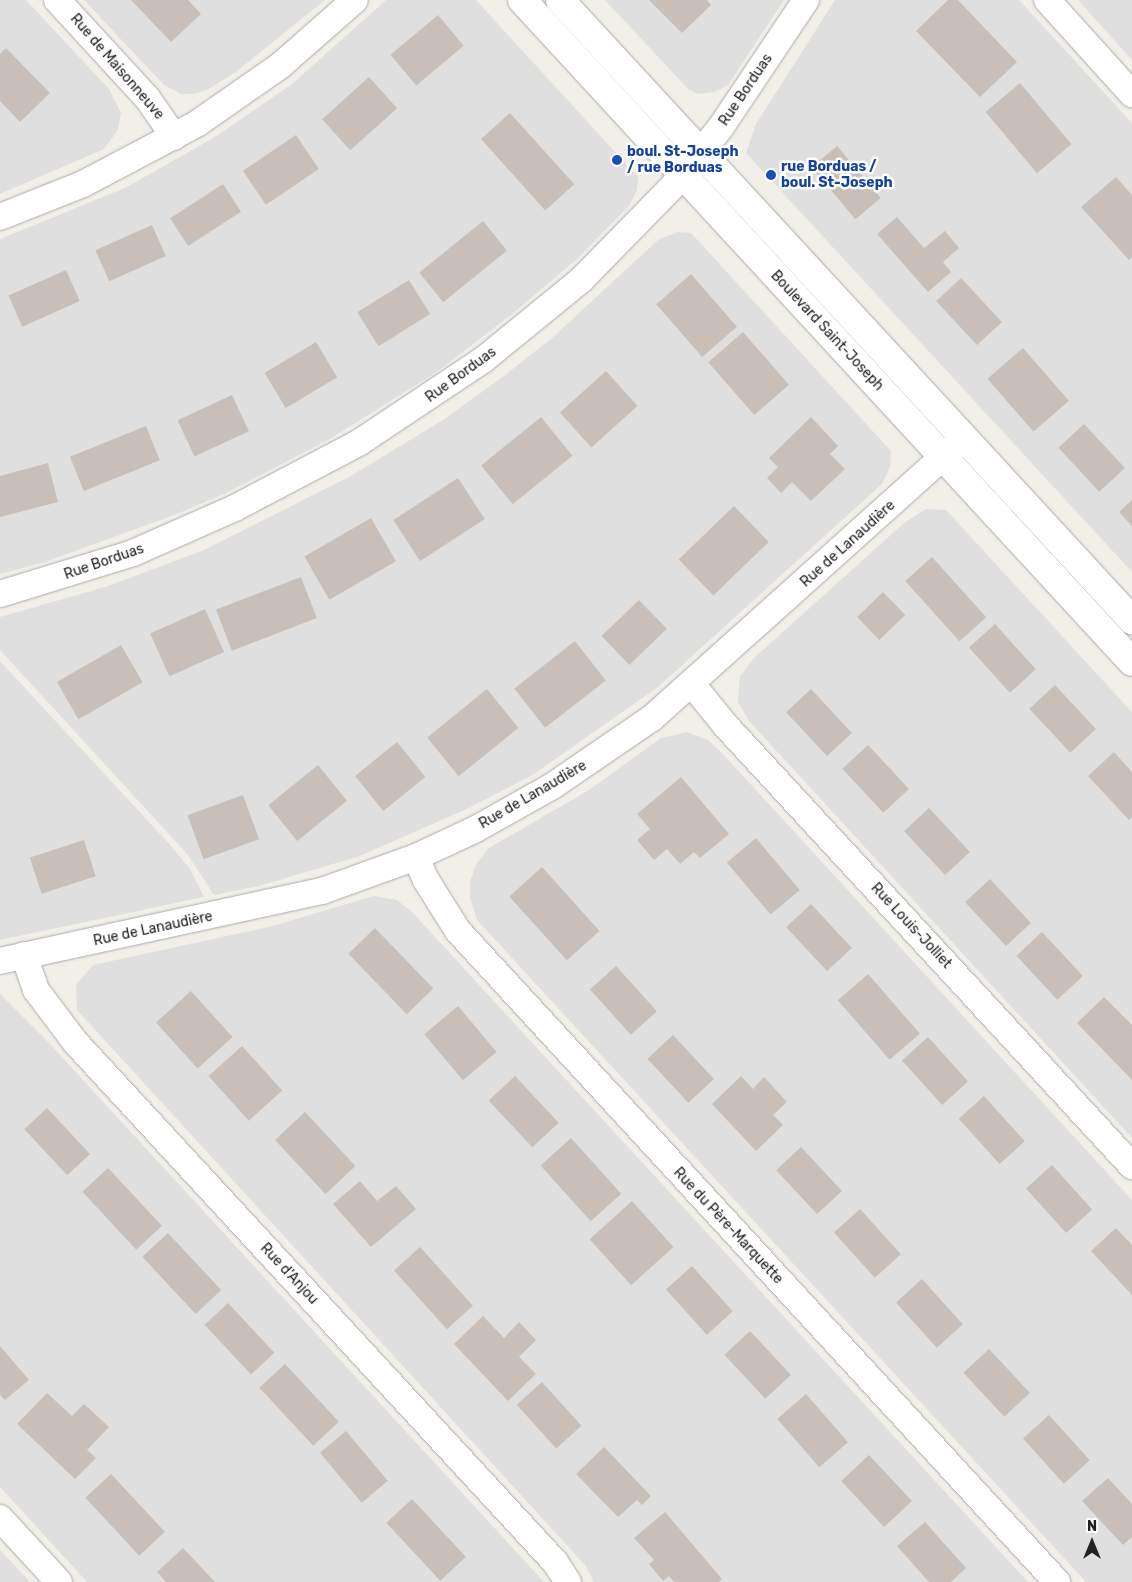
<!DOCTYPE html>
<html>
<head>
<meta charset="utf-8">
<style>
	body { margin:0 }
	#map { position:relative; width:1132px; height:1582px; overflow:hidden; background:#f2efe9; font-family:Rubik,sans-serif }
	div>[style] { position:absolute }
	.residential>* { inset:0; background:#e0dfdf }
	.building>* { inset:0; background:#c7bfb8; transform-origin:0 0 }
	.roads { filter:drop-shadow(0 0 1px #a9a9a9) drop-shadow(0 0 1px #a9a9a9) }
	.minor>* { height:26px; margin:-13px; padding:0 13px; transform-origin:13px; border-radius:13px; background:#fff }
	.tertiary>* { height:28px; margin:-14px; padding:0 14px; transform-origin:14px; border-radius:14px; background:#fff }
	.dots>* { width:14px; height:14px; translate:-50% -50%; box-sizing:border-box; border:2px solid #fff; border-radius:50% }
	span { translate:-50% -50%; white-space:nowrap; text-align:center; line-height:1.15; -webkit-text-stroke:5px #fff; paint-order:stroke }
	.street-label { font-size:14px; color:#222 }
	.transit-label { font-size:14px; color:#164399; font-weight:700 }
	.left { translate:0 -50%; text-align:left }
	.north { position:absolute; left:1067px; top:1517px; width:50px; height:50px; -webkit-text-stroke:4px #fff; paint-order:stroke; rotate:0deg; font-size:14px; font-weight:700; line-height:20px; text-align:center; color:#222 }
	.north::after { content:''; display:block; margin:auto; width:18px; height:22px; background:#222; clip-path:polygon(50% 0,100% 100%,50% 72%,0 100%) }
</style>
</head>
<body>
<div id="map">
	<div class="residential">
		<i style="clip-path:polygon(0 0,26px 0,109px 89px,121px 113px,118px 130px,104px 149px,0 194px)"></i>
		<i style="clip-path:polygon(84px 0,325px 0,236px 72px,207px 90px,193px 94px,181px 94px,164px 85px)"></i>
		<i style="clip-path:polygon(386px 0,476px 0,638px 177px,637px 190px,629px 206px,577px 259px,511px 315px,438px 371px,330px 439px,224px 494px,177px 514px,45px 562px,0 574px,0 239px,125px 188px,215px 137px,292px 84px)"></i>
		<i style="clip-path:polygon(605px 0,784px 0,728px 85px,714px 92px,698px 94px,688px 89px)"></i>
		<i style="clip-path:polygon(835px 0,1019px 0,1132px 123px,1132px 572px,746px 153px,756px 124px)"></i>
		<i style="clip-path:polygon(1078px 0,1132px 0,1132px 60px)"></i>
		<i style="clip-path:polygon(678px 232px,691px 233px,891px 451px,890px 467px,882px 484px,658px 687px,534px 774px,471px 807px,360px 856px,259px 886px,214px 895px,188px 855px,0 650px,0 617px,105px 587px,202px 551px,349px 477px,443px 420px,504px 376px,552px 338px,659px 239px)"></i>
		<i style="clip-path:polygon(926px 509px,946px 510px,1132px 712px,1132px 1138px,749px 721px,738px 702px,740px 676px,754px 658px,904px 523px)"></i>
		<i style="clip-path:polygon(0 661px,173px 848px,190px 869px,204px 897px,0 940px)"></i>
		<i style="clip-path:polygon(687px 732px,708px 740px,722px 753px,1132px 1200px,1132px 1582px,1086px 1582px,477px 920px,470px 897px,470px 881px,477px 863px,489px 848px,589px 790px,661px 738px)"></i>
		<i style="clip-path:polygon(374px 896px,397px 900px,412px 912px,1028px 1582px,594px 1582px,585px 1565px,77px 1010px,76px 985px,93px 965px,269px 927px)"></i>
		<i style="clip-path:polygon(0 994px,50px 1044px,544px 1582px,87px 1582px,0 1487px)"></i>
		<i style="clip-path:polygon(0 1550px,30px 1582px,0 1582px)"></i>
	</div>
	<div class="building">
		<i style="clip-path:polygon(131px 0,188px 0,201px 14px,171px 42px)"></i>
		<i style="clip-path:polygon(649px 0,707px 0,711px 5px,682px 33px)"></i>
		<i style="clip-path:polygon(948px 0,958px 0,1017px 62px,980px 97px,916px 31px)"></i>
		<i style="left:438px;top:15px;width:40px;height:62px;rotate:50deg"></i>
		<i style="clip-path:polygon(6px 48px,50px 93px,20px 122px,0 101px,0 54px)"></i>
		<i style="left:369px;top:77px;width:42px;height:63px;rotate:48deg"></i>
		<i style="left:1020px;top:83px;width:80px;height:45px;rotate:50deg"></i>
		<i style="left:510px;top:113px;width:96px;height:39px;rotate:48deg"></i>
		<i style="left:296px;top:135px;width:41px;height:64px;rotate:56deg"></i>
		<i style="left:837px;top:146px;width:68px;height:33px;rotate:50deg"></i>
		<i style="clip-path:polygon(1116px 177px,1132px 195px,1132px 257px,1129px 260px,1081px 207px)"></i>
		<i style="left:223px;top:184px;width:33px;height:63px;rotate:57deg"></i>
		<i style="clip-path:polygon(897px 217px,924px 248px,945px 231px,959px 248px,943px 262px,951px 272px,928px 292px,877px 234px)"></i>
		<i style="left:483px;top:221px;width:38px;height:82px;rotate:51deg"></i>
		<i style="left:152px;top:225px;width:34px;height:62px;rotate:66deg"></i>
		<i style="left:66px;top:270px;width:34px;height:63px;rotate:66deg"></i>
		<i style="left:691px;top:274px;width:70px;height:46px;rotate:49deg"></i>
		<i style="left:961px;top:278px;width:60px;height:34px;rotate:47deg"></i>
		<i style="left:409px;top:280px;width:40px;height:61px;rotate:58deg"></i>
		<i style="left:743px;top:332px;width:70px;height:46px;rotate:49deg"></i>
		<i style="left:316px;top:342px;width:41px;height:60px;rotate:59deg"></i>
		<i style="left:1023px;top:348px;width:70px;height:47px;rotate:49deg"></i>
		<i style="left:606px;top:371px;width:47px;height:62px;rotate:48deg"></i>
		<i style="left:232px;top:395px;width:40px;height:60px;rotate:65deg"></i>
		<i style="left:541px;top:417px;width:50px;height:77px;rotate:51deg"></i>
		<i style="clip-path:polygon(811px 417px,838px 446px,830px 454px,845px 469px,811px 501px,792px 482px,781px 493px,767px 478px,778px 467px,769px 458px)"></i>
		<i style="left:1084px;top:424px;width:60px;height:35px;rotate:47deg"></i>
		<i style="left:146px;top:426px;width:37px;height:82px;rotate:68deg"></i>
		<i style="clip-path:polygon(48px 463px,58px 502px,0 517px,0 476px)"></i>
		<i style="left:458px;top:478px;width:49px;height:77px;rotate:57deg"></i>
		<i style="clip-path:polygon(1132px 500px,1132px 526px,1119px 512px)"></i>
		<i style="left:734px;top:506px;width:50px;height:77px;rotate:46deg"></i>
		<i style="left:371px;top:518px;width:50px;height:77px;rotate:60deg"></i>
		<i style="left:932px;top:557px;width:81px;height:36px;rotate:48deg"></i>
		<i style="left:301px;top:577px;width:44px;height:91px;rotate:69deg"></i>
		<i style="left:883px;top:592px;width:32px;height:36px;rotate:46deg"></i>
		<i style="left:639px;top:600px;width:40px;height:52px;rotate:46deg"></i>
		<i style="left:205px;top:609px;width:47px;height:60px;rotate:66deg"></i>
		<i style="left:995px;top:624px;width:61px;height:35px;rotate:48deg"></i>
		<i style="left:575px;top:641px;width:50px;height:77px;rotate:52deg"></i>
		<i style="left:121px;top:645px;width:43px;height:74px;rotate:60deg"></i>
		<i style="left:1055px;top:685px;width:60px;height:35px;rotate:47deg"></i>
		<i style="left:487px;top:689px;width:50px;height:77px;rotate:51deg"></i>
		<i style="left:811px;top:689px;width:60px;height:34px;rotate:47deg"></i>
		<i style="left:397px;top:742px;width:45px;height:54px;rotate:51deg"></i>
		<i style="left:868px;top:745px;width:60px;height:35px;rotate:47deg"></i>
		<i style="clip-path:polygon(1114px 752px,1132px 772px,1132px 817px,1129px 820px,1088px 776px)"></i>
		<i style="left:318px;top:765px;width:46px;height:64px;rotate:51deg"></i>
		<i style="clip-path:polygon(681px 777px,729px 834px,700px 858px,694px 852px,680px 864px,667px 849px,654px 860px,637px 840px,650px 829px,637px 814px)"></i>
		<i style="left:243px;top:795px;width:47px;height:59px;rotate:70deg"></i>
		<i style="left:929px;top:808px;width:60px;height:34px;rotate:47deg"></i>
		<i style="left:756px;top:838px;width:68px;height:38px;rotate:50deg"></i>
		<i style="left:84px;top:840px;width:38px;height:57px;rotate:72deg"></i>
		<i style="left:542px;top:867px;width:86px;height:44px;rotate:48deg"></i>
		<i style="left:990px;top:879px;width:60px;height:34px;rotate:47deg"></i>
		<i style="left:811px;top:904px;width:60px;height:34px;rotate:47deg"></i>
		<i style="left:375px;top:928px;width:84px;height:37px;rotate:46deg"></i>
		<i style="left:1042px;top:932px;width:60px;height:35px;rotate:47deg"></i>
		<i style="left:616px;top:966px;width:61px;height:35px;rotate:48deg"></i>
		<i style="left:868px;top:974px;width:79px;height:40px;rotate:49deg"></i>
		<i style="left:191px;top:991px;width:62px;height:47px;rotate:48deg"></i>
		<i style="clip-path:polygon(1104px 997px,1132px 1025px,1132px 1080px,1077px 1023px)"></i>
		<i style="left:458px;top:1006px;width:60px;height:44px;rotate:50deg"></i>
		<i style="left:673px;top:1035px;width:60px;height:35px;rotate:47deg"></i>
		<i style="left:928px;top:1037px;width:60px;height:35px;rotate:48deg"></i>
		<i style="left:242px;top:1046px;width:60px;height:45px;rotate:48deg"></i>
		<i style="left:515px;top:1076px;width:64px;height:36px;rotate:47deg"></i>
		<i style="clip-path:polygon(741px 1076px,753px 1089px,764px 1077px,787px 1102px,773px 1115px,783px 1125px,756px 1151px,712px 1104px)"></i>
		<i style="left:984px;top:1096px;width:61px;height:34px;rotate:48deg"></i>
		<i style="left:47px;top:1108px;width:63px;height:31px;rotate:47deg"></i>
		<i style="left:305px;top:1112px;width:74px;height:41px;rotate:47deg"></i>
		<i style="left:571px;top:1138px;width:75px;height:41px;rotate:48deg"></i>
		<i style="left:801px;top:1147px;width:60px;height:34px;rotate:47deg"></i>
		<i style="left:1052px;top:1165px;width:60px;height:35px;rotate:48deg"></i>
		<i style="left:108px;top:1168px;width:79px;height:35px;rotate:47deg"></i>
		<i style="clip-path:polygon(360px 1181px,377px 1201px,396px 1186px,416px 1209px,371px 1247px,333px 1204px)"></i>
		<i style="left:632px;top:1201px;width:62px;height:57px;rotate:48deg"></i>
		<i style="left:860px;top:1209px;width:61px;height:35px;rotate:48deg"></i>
		<i style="clip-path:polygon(1116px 1228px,1132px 1245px,1132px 1295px,1091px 1251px)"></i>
		<i style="left:168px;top:1233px;width:78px;height:35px;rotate:47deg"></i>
		<i style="left:420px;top:1247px;width:79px;height:35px;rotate:48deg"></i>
		<i style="left:692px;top:1266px;width:61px;height:35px;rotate:48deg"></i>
		<i style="left:922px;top:1279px;width:61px;height:35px;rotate:48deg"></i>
		<i style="left:228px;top:1303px;width:68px;height:32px;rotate:47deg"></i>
		<i style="clip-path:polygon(483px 1316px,504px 1338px,519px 1322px,536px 1340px,519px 1357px,536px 1374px,508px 1401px,454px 1344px)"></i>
		<i style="left:750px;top:1331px;width:60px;height:35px;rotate:47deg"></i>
		<i style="clip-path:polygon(0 1346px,29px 1380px,5px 1400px,0 1395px)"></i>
		<i style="left:989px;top:1349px;width:60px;height:35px;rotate:47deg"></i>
		<i style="left:285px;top:1364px;width:79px;height:35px;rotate:47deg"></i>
		<i style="left:542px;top:1382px;width:59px;height:34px;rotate:48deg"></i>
		<i style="clip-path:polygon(47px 1393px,72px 1416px,84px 1404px,109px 1427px,87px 1450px,96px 1458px,75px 1479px,17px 1424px)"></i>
		<i style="left:806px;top:1394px;width:64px;height:38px;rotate:49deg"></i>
		<i style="left:1049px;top:1415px;width:61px;height:35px;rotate:48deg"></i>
		<i style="left:346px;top:1431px;width:65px;height:34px;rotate:50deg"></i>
		<i style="clip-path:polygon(604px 1447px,651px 1496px,642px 1505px,637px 1500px,618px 1517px,576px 1474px)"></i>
		<i style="left:869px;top:1455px;width:63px;height:38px;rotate:47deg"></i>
		<i style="left:111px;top:1474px;width:79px;height:35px;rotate:47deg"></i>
		<i style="clip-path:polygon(1108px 1478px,1132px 1504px,1132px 1537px,1123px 1545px,1082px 1501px)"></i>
		<i style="left:412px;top:1499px;width:79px;height:35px;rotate:47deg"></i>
		<i style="clip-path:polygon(665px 1512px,722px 1579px,719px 1582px,674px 1582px,669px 1576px,663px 1581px,649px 1564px,654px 1560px,634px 1538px)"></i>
		<i style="clip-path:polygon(925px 1522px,966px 1568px,951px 1582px,929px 1582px,897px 1546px)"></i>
		<i style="clip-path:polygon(183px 1548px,215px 1582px,166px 1582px,157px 1572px)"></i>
	</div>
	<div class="roads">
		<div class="minor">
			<i style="left:57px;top:0;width:134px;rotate:47.4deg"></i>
			<i style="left:148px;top:99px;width:46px;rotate:55.6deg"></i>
			<i style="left:1047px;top:0;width:127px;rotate:47.9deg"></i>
			<i style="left:0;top:217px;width:89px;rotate:-21.7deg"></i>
			<i style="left:83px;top:184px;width:130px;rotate:-27.9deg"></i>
			<i style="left:198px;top:123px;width:101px;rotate:-34.9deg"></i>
			<i style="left:281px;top:65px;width:98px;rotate:-41.3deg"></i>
			<i style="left:0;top:594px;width:139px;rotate:-17.1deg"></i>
			<i style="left:133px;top:553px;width:111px;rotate:-23.8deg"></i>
			<i style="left:235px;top:508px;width:141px;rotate:-27.8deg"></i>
			<i style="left:360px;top:442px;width:148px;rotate:-33.7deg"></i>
			<i style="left:483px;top:360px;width:127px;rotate:-39.2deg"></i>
			<i style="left:581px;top:280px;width:133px;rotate:-45.6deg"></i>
			<i style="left:674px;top:185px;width:75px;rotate:-51deg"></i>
			<i style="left:721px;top:127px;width:153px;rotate:-56.2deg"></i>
			<i style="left:692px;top:684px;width:54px;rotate:51deg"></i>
			<i style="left:726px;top:726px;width:599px;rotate:47.3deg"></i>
			<i style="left:416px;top:857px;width:25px;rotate:67deg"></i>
			<i style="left:426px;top:880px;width:60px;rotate:57.9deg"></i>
			<i style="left:458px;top:931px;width:885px;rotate:47.38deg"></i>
			<i style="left:24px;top:955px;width:37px;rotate:71deg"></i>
			<i style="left:36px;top:990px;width:66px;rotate:53deg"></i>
			<i style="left:76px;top:1043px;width:706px;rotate:47.3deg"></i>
			<i style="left:555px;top:1562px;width:24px;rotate:57deg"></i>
			<i style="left:0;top:961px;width:330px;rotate:-12.3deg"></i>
			<i style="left:322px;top:891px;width:100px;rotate:-19.9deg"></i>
			<i style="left:416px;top:857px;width:66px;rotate:-25deg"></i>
			<i style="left:476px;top:829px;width:90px;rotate:-29.4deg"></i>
			<i style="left:554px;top:785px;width:119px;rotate:-34.4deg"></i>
			<i style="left:652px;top:718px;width:414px;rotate:-41.9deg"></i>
			<i style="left:0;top:1518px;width:87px;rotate:47.3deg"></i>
		</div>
		<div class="tertiary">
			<i style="left:522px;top:0;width:900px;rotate:47.34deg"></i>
			<i style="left:560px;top:0;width:844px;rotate:47.31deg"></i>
		</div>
	</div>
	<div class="dots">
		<i style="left:617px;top:160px;background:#1a4fb4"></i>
		<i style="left:771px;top:175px;background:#1a4fb4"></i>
	</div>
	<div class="street-label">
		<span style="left:117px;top:67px;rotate:49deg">Rue de Maisonneuve</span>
		<span style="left:746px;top:90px;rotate:-56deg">Rue Borduas</span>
		<span style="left:827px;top:331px;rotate:47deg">Boulevard Saint-Joseph</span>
		<span style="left:461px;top:375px;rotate:-36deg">Rue Borduas</span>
		<span style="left:848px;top:544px;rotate:-42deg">Rue de Lanaudière</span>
		<span style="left:104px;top:562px;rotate:-19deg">Rue Borduas</span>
		<span style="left:533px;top:795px;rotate:-30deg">Rue de Lanaudière</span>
		<span style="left:911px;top:926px;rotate:47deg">Rue Louis-Jolliet</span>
		<span style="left:153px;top:929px;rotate:-12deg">Rue de Lanaudière</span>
		<span style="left:728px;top:1226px;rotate:47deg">Rue du Père-Marquette</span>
		<span style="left:289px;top:1274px;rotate:47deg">Rue d'Anjou</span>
	</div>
	<div class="transit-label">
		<span class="left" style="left:627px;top:160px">boul. St-Joseph<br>/ rue Borduas</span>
		<span class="left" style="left:781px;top:175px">rue Borduas /<br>boul. St-Joseph</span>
	</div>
	<div class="north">N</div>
</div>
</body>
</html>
